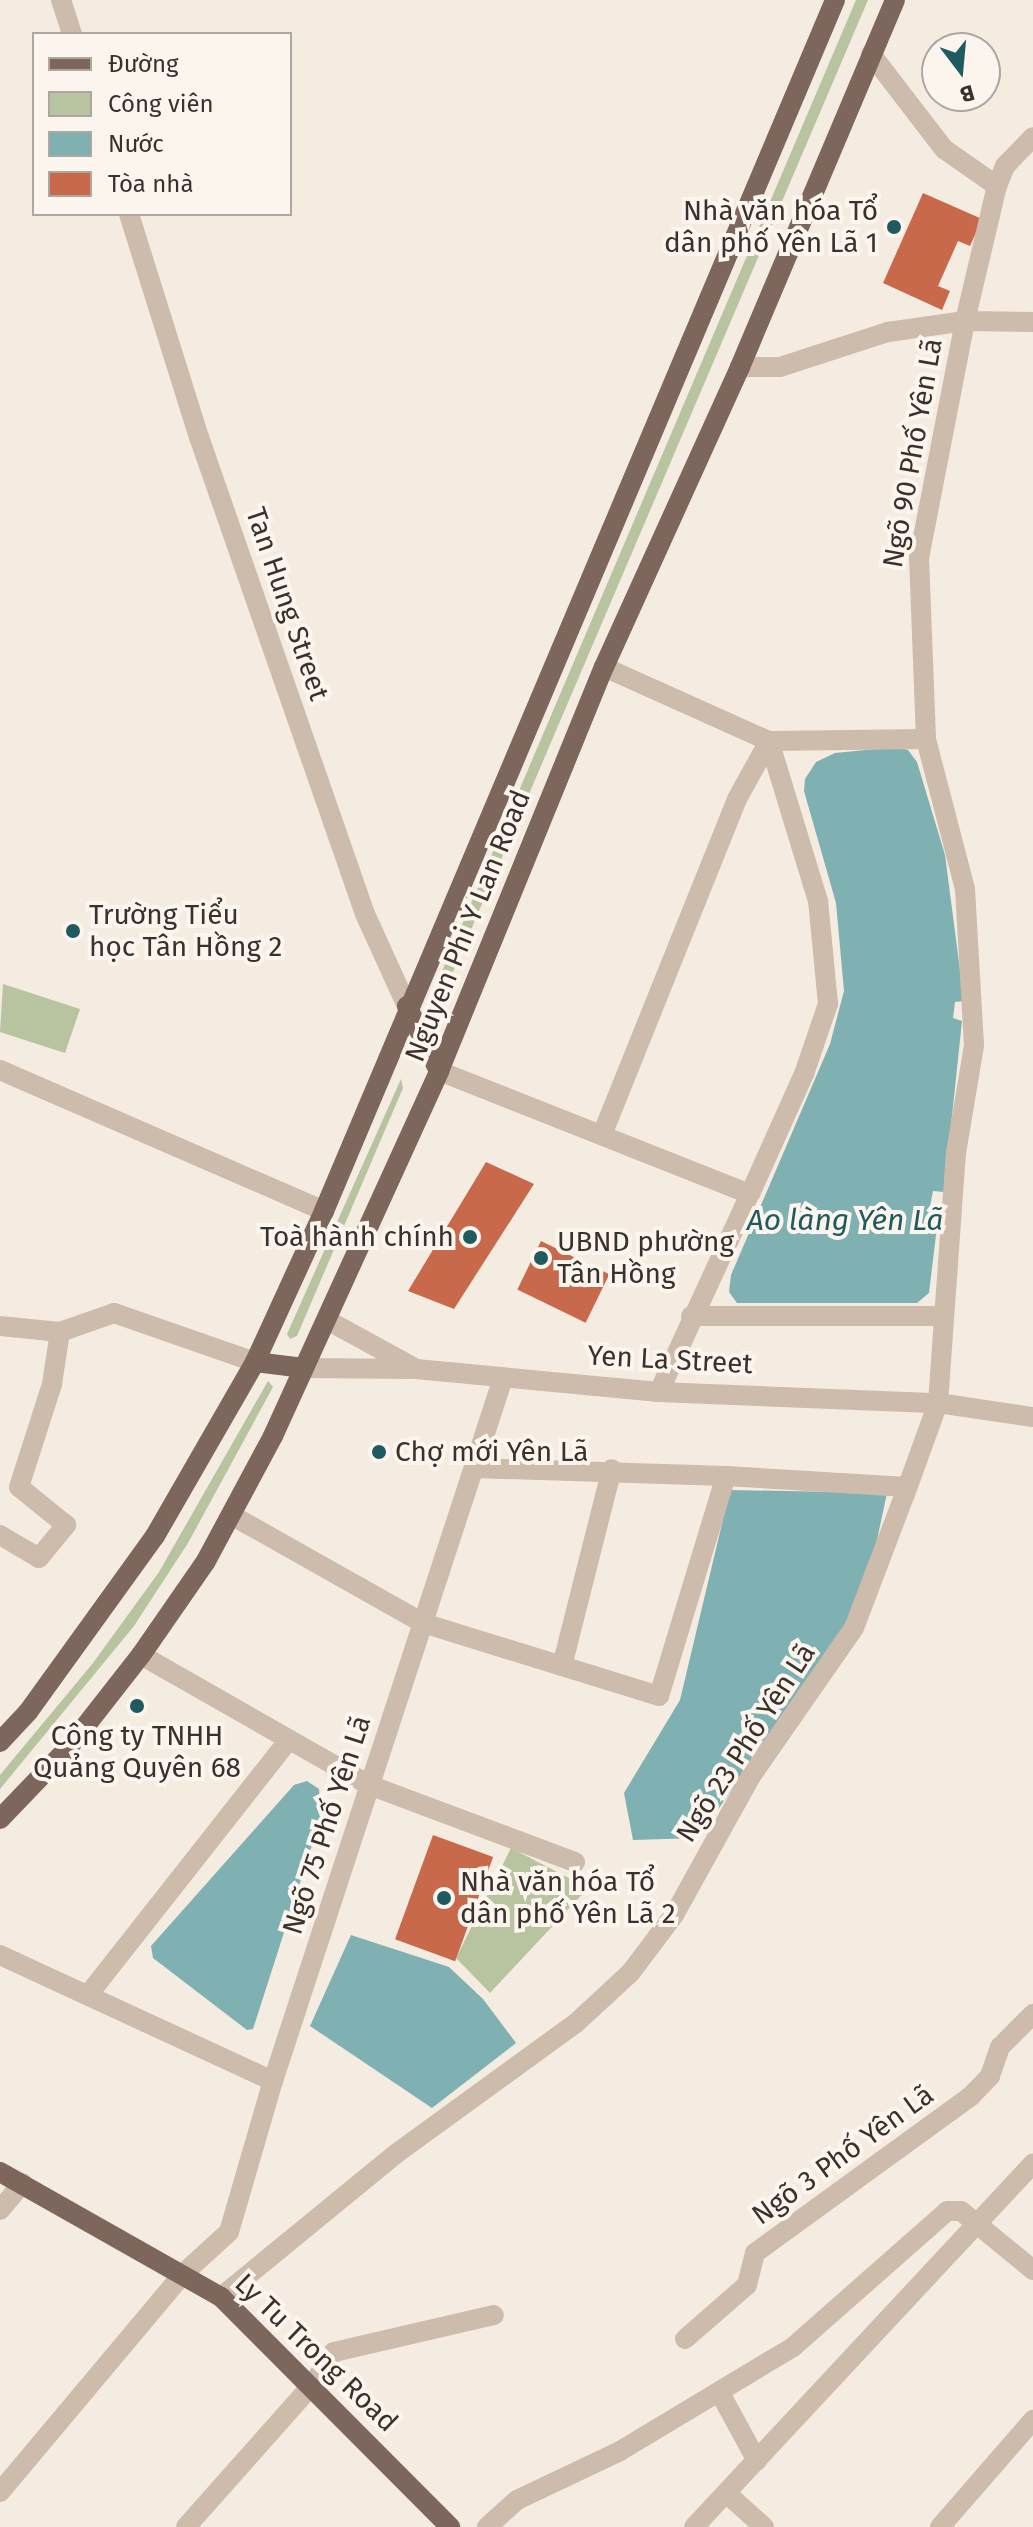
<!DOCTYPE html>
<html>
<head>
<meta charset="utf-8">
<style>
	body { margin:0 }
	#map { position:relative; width:1033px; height:2527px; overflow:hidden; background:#f4ebe1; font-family:"Fira Sans",sans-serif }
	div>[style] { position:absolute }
	.green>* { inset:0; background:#b8c4a0 }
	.water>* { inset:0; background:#7fb0b2 }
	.building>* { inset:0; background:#c8694b; transform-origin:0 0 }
	.minor>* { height:20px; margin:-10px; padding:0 10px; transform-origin:10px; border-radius:10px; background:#cdbbac }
	.major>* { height:20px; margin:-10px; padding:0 10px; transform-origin:10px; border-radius:10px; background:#7d675c }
	.dots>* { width:22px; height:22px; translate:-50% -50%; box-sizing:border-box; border:4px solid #fbf5ee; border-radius:50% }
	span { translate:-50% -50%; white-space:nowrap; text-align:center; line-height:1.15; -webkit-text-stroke:8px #fbf5ee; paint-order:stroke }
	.poi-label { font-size:28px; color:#3b302b }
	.right { translate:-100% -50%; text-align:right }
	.left { translate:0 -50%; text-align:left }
	.street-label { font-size:28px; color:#3b302b }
	.water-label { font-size:30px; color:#1f5a5e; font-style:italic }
	.legend { position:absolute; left:32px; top:32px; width:260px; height:184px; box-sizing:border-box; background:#fbf5ee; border:2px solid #aea6a0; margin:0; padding:10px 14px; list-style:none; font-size:24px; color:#3b302b }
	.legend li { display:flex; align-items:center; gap:16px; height:40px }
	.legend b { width:40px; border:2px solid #aea6a0 }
	.north { position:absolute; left:921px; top:32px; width:80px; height:80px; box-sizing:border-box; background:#fbf5ee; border:2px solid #aea6a0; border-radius:50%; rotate:164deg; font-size:22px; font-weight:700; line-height:32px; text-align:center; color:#3b302b }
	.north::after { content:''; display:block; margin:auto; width:28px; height:36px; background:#1f5a5e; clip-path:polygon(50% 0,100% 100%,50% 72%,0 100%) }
</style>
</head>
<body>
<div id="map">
	<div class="green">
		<i style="clip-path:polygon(856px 0,868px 0,444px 993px,436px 998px,440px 976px)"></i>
		<i style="clip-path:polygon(3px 984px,80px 1009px,65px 1053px,0 1032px)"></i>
		<i style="clip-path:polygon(401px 1079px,403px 1088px,297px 1336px,290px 1339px,287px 1334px)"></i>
		<i style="clip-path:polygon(268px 1381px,273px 1387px,188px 1543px,134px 1626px,0 1789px,0 1775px,93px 1663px,159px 1572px)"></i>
		<i style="clip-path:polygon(511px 1848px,588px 1888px,490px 1993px,456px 1958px)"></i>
	</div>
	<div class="water">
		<i style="clip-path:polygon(896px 747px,908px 750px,917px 762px,945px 855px,964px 1001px,955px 1002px,953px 1018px,962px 1021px,944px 1192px,933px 1191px,930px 1207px,939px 1210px,929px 1293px,917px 1303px,737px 1303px,729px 1292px,731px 1275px,830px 1044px,844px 991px,836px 903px,804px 791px,805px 779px,816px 762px,835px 753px)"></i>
		<i style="clip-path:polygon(730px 1490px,887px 1493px,864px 1601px,698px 1838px,633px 1840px,624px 1793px,680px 1700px)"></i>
		<i style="clip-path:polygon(307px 1781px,319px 1789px,321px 1817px,253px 2029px,247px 2030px,153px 1958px,151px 1946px,294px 1785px)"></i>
		<i style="clip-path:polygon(351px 1935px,449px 1967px,483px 1999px,516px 2043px,432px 2108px,310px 2026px)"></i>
	</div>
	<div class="building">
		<i style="clip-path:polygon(923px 193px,982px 219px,970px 246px,958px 241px,938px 286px,950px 291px,942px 310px,883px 283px)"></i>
		<i style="clip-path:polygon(486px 1162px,534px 1184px,454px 1309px,408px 1291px)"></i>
		<i style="left:541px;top:1241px;width:76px;height:54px;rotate:26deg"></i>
		<i style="left:433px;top:1835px;width:64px;height:111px;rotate:20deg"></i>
	</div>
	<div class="minor">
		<i style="left:61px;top:0;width:36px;rotate:72deg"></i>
		<i style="left:871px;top:54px;width:120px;rotate:52.5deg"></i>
		<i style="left:944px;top:149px;width:65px;rotate:34.9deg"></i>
		<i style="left:129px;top:214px;width:234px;rotate:72.6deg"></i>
		<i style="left:199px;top:437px;width:505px;rotate:70.81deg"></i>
		<i style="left:365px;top:914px;width:101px;rotate:65.5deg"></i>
		<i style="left:740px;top:367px;width:40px"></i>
		<i style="left:780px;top:367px;width:114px;rotate:-18deg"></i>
		<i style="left:888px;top:332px;width:78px;rotate:-8.1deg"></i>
		<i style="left:965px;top:321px;width:68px;rotate:0.8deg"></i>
		<i style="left:604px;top:667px;width:181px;rotate:24.2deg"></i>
		<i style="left:769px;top:741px;width:157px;rotate:-0.7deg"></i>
		<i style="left:0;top:1070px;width:353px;rotate:23.5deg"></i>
		<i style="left:439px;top:1071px;width:334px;rotate:21.6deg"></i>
		<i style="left:750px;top:1194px;width:218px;rotate:114.7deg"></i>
		<i style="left:602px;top:1135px;width:362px;rotate:-68.1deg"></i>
		<i style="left:737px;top:799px;width:66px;rotate:-61.1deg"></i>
		<i style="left:750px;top:1194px;width:132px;rotate:-65.8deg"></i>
		<i style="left:804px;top:1074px;width:74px;rotate:-71.1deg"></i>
		<i style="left:828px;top:1004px;width:103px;rotate:-95.5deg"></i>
		<i style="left:818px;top:901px;width:167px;rotate:-107deg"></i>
		<i style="left:691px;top:1316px;width:250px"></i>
		<i style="left:327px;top:1320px;width:98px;rotate:28.7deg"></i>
		<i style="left:0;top:1326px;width:60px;rotate:5.7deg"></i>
		<i style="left:60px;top:1332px;width:57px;rotate:-19.4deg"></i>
		<i style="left:114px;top:1313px;width:149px;rotate:19.2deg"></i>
		<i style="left:304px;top:1368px;width:112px;rotate:0.5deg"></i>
		<i style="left:416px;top:1369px;width:244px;rotate:5.4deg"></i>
		<i style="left:659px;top:1392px;width:279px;rotate:2.3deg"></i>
		<i style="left:938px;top:1403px;width:96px;rotate:8.4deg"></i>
		<i style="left:474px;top:1468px;width:252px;rotate:1.8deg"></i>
		<i style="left:233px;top:1516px;width:218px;rotate:29.4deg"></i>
		<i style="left:423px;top:1623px;width:247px;rotate:17.2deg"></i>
		<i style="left:659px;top:1696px;width:230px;rotate:-73.1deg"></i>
		<i style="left:726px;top:1476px;width:181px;rotate:3.5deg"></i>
		<i style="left:0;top:1535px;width:45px;rotate:30.5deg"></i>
		<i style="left:39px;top:1558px;width:43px;rotate:-50.7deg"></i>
		<i style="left:66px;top:1525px;width:60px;rotate:-141deg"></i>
		<i style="left:19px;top:1487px;width:108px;rotate:-72.2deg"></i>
		<i style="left:52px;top:1384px;width:53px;rotate:-81.3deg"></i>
		<i style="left:141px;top:1655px;width:262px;rotate:29.7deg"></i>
		<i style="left:369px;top:1785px;width:220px;rotate:20.5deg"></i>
		<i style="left:562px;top:1666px;width:203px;rotate:-75.8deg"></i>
		<i style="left:0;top:1955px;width:301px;rotate:24.8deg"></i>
		<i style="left:88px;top:1995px;width:325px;rotate:-51.8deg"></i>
		<i style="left:0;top:2210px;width:35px;rotate:-50deg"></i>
		<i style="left:221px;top:2297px;width:227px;rotate:-39.3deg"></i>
		<i style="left:397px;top:2153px;width:221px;rotate:-36deg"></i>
		<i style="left:576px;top:2023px;width:75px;rotate:-42.8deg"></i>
		<i style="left:631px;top:1972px;width:71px;rotate:-53deg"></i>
		<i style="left:674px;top:1915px;width:159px;rotate:-61deg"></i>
		<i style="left:751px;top:1776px;width:180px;rotate:-55.2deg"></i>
		<i style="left:854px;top:1628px;width:143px;rotate:-69.2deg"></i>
		<i style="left:905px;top:1494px;width:97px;rotate:-70.1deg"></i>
		<i style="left:938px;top:1403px;width:251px;rotate:-85.9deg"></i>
		<i style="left:956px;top:1153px;width:109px;rotate:-80.5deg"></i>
		<i style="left:974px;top:1045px;width:156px;rotate:-93.3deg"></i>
		<i style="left:965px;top:889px;width:155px;rotate:-104.6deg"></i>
		<i style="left:926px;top:739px;width:181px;rotate:-92.2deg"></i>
		<i style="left:919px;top:558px;width:241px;rotate:-79deg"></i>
		<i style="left:965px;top:321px;width:139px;rotate:-76.7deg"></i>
		<i style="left:997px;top:186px;width:22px;rotate:-68deg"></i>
		<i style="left:1005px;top:166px;width:40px;rotate:-46deg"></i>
		<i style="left:685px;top:2339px;width:82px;rotate:-41.1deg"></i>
		<i style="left:747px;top:2285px;width:33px;rotate:-76deg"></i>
		<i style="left:755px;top:2253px;width:266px;rotate:-36deg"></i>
		<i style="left:970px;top:2097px;width:29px;rotate:-46deg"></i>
		<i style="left:990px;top:2076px;width:31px;rotate:-71deg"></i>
		<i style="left:1000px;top:2047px;width:47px;rotate:-45deg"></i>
		<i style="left:720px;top:2393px;width:77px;rotate:61.4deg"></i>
		<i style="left:0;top:2492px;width:285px;rotate:-50deg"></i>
		<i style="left:183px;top:2274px;width:62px;rotate:-42.4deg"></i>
		<i style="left:229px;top:2232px;width:157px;rotate:-73.8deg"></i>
		<i style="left:273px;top:2081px;width:740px;rotate:-71.88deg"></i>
		<i style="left:726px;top:2493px;width:51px;rotate:41.8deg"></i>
		<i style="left:186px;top:2527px;width:191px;rotate:-48.4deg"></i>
		<i style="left:313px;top:2384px;width:38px;rotate:-57deg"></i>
		<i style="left:334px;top:2352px;width:164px;rotate:-13deg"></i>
		<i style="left:487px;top:2527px;width:40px;rotate:-42deg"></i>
		<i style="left:517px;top:2500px;width:114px;rotate:-25.4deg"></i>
		<i style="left:620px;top:2451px;width:202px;rotate:-31deg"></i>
		<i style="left:793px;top:2347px;width:205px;rotate:-41.4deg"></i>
		<i style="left:947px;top:2211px;width:14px"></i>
		<i style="left:961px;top:2211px;width:93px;rotate:39.3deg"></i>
		<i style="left:694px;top:2527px;width:497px;rotate:-47deg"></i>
		<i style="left:940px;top:2527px;width:142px;rotate:-49deg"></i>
	</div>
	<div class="major">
		<i style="left:407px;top:1006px;width:72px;rotate:63.8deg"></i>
		<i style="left:255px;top:1362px;width:49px;rotate:7deg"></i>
		<i style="left:0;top:1742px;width:41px;rotate:-47deg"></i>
		<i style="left:28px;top:1712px;width:217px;rotate:-54.2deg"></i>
		<i style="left:155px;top:1536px;width:201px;rotate:-60.1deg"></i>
		<i style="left:255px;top:1362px;width:166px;rotate:-65.4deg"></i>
		<i style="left:324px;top:1211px;width:1314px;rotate:-67.12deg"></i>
		<i style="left:0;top:1819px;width:100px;rotate:-46.2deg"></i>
		<i style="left:69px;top:1747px;width:117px;rotate:-52deg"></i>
		<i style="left:141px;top:1655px;width:114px;rotate:-55.3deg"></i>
		<i style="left:206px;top:1561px;width:142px;rotate:-61.8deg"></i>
		<i style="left:273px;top:1436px;width:401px;rotate:-65.5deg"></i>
		<i style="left:439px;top:1071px;width:436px;rotate:-67.8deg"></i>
		<i style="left:604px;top:667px;width:329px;rotate:-65.6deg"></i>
		<i style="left:740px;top:367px;width:398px;rotate:-67.1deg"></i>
		<i style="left:0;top:2172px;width:254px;rotate:29.5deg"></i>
		<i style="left:221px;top:2297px;width:325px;rotate:45.1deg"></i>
	</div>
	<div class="dots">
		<i style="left:894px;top:227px;background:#1f5a5e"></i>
		<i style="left:73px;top:931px;background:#1f5a5e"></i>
		<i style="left:470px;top:1237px;background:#1f5a5e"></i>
		<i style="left:541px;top:1258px;background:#1f5a5e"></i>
		<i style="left:379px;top:1452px;background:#1f5a5e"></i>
		<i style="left:137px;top:1706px;background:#1f5a5e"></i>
		<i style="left:444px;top:1898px;background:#1f5a5e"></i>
	</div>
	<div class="poi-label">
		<span class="right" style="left:878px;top:227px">Nhà văn hóa Tổ<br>dân phố Yên Lã 1</span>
		<span class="left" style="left:89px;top:931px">Trường Tiểu<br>học Tân Hồng 2</span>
		<span class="right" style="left:454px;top:1237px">Toà hành chính</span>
		<span class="left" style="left:557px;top:1258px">UBND phường<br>Tân Hồng</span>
		<span class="left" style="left:395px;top:1452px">Chợ mới Yên Lã</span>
		<span style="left:137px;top:1752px">Công ty TNHH<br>Quảng Quyên 68</span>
		<span class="left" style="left:460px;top:1898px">Nhà văn hóa Tổ<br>dân phố Yên Lã 2</span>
	</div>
	<div class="street-label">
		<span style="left:913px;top:453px;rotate:-80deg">Ngõ 90 Phố Yên Lã</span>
		<span style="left:287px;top:604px;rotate:71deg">Tan Hung Street</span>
		<span style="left:468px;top:926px;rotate:-68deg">Nguyen Phi Y Lan Road</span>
		<span style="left:670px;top:1360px;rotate:3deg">Yen La Street</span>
		<span style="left:746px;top:1743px;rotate:-57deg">Ngõ 23 Phố Yên Lã</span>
		<span style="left:327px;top:1825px;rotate:-72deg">Ngõ 75 Phố Yên Lã</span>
		<span style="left:843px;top:2155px;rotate:-36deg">Ngõ 3 Phố Yên Lã</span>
		<span style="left:316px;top:2353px;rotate:44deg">Ly Tu Trong Road</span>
	</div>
	<div class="water-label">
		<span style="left:845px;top:1220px">Ao làng Yên Lã</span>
	</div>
	<ul class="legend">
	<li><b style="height:10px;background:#7d675c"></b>Đường</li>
	<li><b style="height:22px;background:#b8c4a0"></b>Công viên</li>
	<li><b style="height:22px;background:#7fb0b2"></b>Nước</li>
	<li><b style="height:22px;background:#c8694b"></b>Tòa nhà</li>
	</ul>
	<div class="north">B</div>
</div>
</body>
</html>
